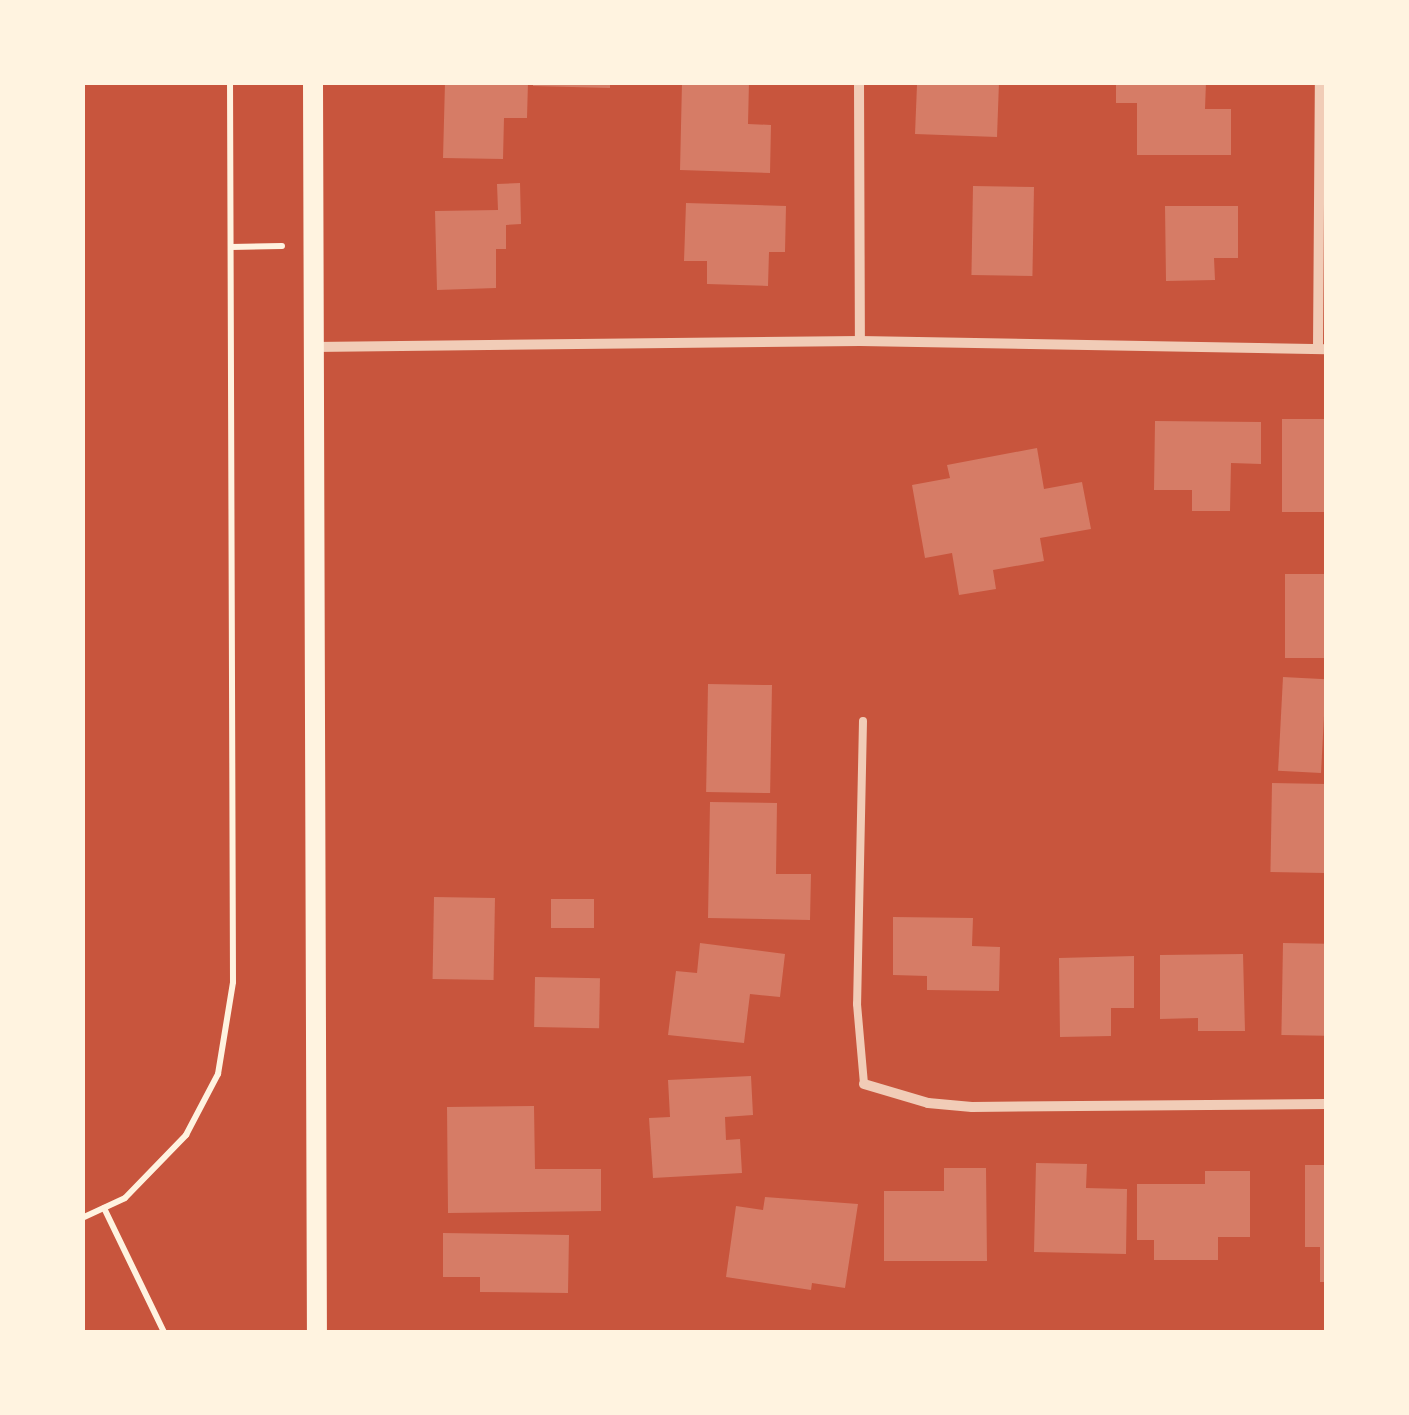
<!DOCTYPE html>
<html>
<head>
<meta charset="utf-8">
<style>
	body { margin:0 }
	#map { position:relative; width:1409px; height:1415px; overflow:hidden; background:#c8553d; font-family:"Asap Condensed",sans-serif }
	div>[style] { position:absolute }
	.building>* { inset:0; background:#d67c66; transform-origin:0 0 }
	.path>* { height:6px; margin:-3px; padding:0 3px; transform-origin:3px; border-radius:3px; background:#fff3e0 }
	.service>* { height:8px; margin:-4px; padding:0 4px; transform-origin:4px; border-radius:4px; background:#f1ccb7 }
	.minor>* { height:10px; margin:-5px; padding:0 5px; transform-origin:5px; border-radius:5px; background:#f1ccb7 }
	.secondary>* { height:20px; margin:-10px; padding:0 10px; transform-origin:10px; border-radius:10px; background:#fff3e0 }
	span { translate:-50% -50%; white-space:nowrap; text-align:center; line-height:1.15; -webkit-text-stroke:10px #fff3e0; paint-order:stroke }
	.frame { position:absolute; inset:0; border:85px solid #fff3e0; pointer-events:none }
</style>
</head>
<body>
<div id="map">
	<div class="building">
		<i style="clip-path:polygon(445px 82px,528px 82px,527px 118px,504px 118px,503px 159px,443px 158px)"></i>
		<i style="clip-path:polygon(533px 82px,610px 82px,610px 88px,533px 86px)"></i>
		<i style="clip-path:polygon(682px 82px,749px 82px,748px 124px,771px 125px,770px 173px,680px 170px)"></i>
		<i style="clip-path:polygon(946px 82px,999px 82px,997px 137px,915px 134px,917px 85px)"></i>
		<i style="clip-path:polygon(1116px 82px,1206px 82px,1205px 109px,1231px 109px,1231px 155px,1137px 155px,1137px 103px,1116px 103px)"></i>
		<i style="clip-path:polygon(520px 183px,521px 224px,506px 225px,506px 249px,496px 249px,496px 288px,437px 290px,435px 211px,498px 210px,497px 184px)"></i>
		<i style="left:973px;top:186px;width:61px;height:89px;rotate:1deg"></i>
		<i style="clip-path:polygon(686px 203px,786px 206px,785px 252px,769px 252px,768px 286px,707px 284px,707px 261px,684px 261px)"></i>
		<i style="clip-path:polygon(1165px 206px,1238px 206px,1238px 258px,1214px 258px,1215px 280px,1166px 281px)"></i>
		<i style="left:1326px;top:419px;width:93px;height:44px;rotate:90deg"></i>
		<i style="clip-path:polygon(1155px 421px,1261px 422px,1261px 464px,1231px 463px,1230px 511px,1192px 511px,1192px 490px,1154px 490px)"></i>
		<i style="clip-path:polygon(1037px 448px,1044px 489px,1082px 482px,1091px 529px,1040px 538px,1044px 561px,993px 570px,996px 589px,959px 595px,952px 553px,925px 558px,912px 485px,950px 478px,947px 465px)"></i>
		<i style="left:1326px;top:574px;width:84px;height:41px;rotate:90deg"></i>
		<i style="left:1283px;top:677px;width:43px;height:94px;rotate:3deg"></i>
		<i style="left:708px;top:684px;width:64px;height:108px;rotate:1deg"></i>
		<i style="left:1272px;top:783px;width:54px;height:89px;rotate:1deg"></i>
		<i style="clip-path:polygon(710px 802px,777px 803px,776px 874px,811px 874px,810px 920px,708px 918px)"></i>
		<i style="left:434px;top:897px;width:61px;height:82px;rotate:1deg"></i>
		<i style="left:551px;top:899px;width:43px;height:29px"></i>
		<i style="clip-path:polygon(893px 917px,973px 918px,972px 946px,1000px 947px,999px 991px,927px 990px,927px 976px,893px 975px)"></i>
		<i style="clip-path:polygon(700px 943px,785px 954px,780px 997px,750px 994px,744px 1043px,668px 1035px,676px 971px,697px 973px)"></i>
		<i style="left:1283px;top:943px;width:43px;height:92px;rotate:1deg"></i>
		<i style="clip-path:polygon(1243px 954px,1245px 1031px,1198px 1031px,1198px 1018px,1160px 1019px,1160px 955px)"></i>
		<i style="clip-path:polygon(1134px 956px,1134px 1008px,1111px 1008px,1111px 1036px,1060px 1037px,1059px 958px)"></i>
		<i style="left:535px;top:977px;width:65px;height:50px;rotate:1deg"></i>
		<i style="clip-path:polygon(751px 1076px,753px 1115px,725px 1117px,726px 1140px,740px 1139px,742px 1173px,653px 1178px,649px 1118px,670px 1117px,668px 1080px)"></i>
		<i style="clip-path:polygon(534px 1106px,535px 1169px,601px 1169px,601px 1211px,448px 1213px,447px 1107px)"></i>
		<i style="clip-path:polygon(1036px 1163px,1087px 1164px,1086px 1188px,1127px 1189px,1126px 1254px,1034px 1252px)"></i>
		<i style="clip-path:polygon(1305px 1165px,1326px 1165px,1326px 1282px,1320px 1282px,1320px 1247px,1305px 1247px)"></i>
		<i style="clip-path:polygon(944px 1168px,986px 1168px,987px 1261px,884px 1261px,884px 1191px,944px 1191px)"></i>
		<i style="clip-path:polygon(1205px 1171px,1250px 1171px,1250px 1237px,1218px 1237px,1218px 1260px,1154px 1260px,1154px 1240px,1137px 1240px,1137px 1184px,1205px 1184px)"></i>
		<i style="clip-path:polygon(765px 1197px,858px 1204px,845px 1288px,812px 1283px,811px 1290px,726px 1277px,736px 1206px,763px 1210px)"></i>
		<i style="clip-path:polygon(443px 1233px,569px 1235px,568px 1293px,480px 1292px,480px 1277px,443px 1277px)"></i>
	</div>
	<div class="path">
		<i style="left:231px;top:247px;width:51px;rotate:-1.1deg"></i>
		<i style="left:104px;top:1208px;width:138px;rotate:64.2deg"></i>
		<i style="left:82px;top:1218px;width:47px;rotate:-24.9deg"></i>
		<i style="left:125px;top:1198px;width:88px;rotate:-45.9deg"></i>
		<i style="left:186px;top:1135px;width:69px;rotate:-62.3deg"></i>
		<i style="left:218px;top:1074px;width:93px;rotate:-80.7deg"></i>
		<i style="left:233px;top:982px;width:900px;rotate:-90.19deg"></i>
	</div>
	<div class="service">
		<i style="left:863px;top:721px;width:283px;rotate:91.2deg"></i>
		<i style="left:857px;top:1004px;width:80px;rotate:85deg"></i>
	</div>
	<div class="minor">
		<i style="left:859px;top:82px;width:259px;rotate:89.8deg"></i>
		<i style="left:314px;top:347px;width:546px;rotate:-0.63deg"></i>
		<i style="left:860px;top:341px;width:466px;rotate:1deg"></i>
		<i style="left:1318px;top:348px;width:266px;rotate:-89.6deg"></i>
		<i style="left:864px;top:1084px;width:67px;rotate:16.5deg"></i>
		<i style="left:928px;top:1103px;width:44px;rotate:5.2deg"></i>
		<i style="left:972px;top:1107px;width:354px;rotate:-0.5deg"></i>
	</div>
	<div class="secondary">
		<i style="left:313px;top:82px;width:1250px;rotate:89.82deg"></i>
	</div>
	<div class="frame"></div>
</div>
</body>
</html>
